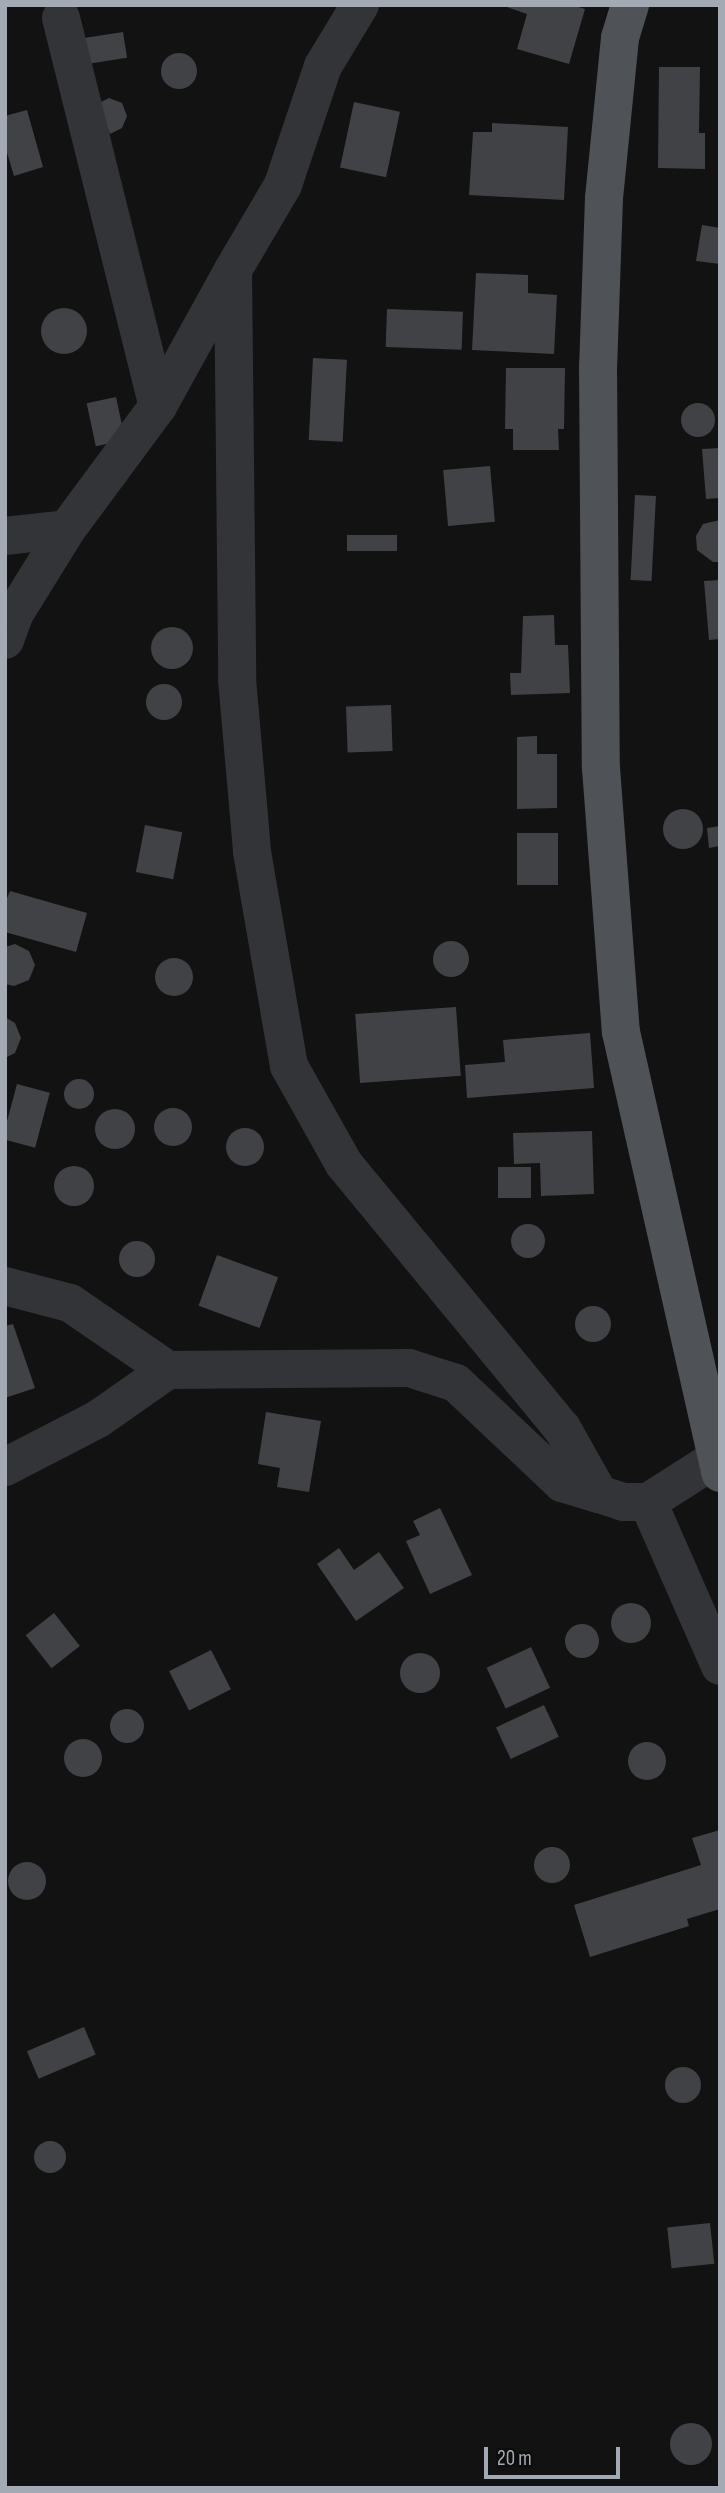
<!DOCTYPE html>
<html>
<head>
<meta charset="utf-8">
<style>
	body { margin:0 }
	#map { position:relative; width:725px; height:2493px; overflow:hidden; background:#121213; font-family:"Sofia Sans Condensed",sans-serif }
	div>[style] { position:absolute }
	.building>* { inset:0; background:#414246; transform-origin:0 0 }
	.round { border-radius:50% }
	.minor>* { height:38px; margin:-19px; padding:0 19px; transform-origin:19px; border-radius:19px; background:#333438 }
	.major>* { height:38px; margin:-19px; padding:0 19px; transform-origin:19px; border-radius:19px; background:#4f5257 }
	span { translate:-50% -50%; white-space:nowrap; text-align:center; line-height:1.15; -webkit-text-stroke:5px #0d0d0e; paint-order:stroke }
	.frame { position:absolute; inset:0; border:7px solid #a4aab3; pointer-events:none }
	.scale { position:absolute; left:484px; top:2447px; width:136px; height:32px; box-sizing:border-box; border:4px solid #a4aab3; border-top:0; padding-left:9px; font-size:21px; line-height:24px; white-space:nowrap; color:#a4aab3; -webkit-text-stroke:5px #0d0d0e; paint-order:stroke }
</style>
</head>
<body>
<div id="map">
	<div class="building">
		<i style="clip-path:polygon(501px 5px,572px 5px,585px 9px,569px 64px,517px 49px,527px 14px)"></i>
		<i style="left:123px;top:32px;width:26px;height:39px;rotate:81deg"></i>
		<i class="round" style="left:161px;top:53px;width:36px;height:36px"></i>
		<i style="clip-path:polygon(659px 67px,700px 67px,699px 133px,705px 133px,705px 169px,658px 168px)"></i>
		<i style="clip-path:polygon(109px 98px,122px 103px,127px 116px,122px 128px,110px 134px,97px 104px)"></i>
		<i style="left:354px;top:102px;width:47px;height:67px;rotate:12deg"></i>
		<i style="clip-path:polygon(27px 110px,43px 167px,14px 176px,5px 146px,5px 116px)"></i>
		<i style="clip-path:polygon(492px 123px,568px 127px,564px 200px,469px 195px,473px 132px,492px 132px)"></i>
		<i style="clip-path:polygon(702px 225px,720px 228px,720px 264px,696px 261px)"></i>
		<i style="clip-path:polygon(476px 273px,528px 275px,528px 293px,557px 295px,554px 354px,472px 350px)"></i>
		<i class="round" style="left:41px;top:308px;width:46px;height:46px"></i>
		<i style="left:387px;top:309px;width:76px;height:38px;rotate:2deg"></i>
		<i style="left:313px;top:358px;width:34px;height:82px;rotate:3deg"></i>
		<i style="clip-path:polygon(506px 368px,565px 368px,564px 429px,558px 429px,559px 450px,513px 450px,513px 429px,505px 429px)"></i>
		<i style="left:116px;top:397px;width:44px;height:30px;rotate:78deg"></i>
		<i class="round" style="left:681px;top:403px;width:34px;height:34px"></i>
		<i style="clip-path:polygon(720px 448px,720px 498px,706px 499px,702px 449px)"></i>
		<i style="left:490px;top:466px;width:56px;height:47px;rotate:85deg"></i>
		<i style="left:635px;top:495px;width:21px;height:85px;rotate:3deg"></i>
		<i style="clip-path:polygon(720px 520px,720px 562px,713px 562px,697px 550px,696px 536px,703px 524px)"></i>
		<i style="left:347px;top:535px;width:50px;height:16px"></i>
		<i style="clip-path:polygon(720px 580px,720px 639px,709px 640px,704px 581px)"></i>
		<i style="clip-path:polygon(554px 615px,555px 645px,568px 645px,570px 693px,511px 695px,510px 673px,521px 673px,523px 616px)"></i>
		<i class="round" style="left:151px;top:627px;width:42px;height:42px"></i>
		<i class="round" style="left:146px;top:684px;width:36px;height:36px"></i>
		<i style="left:391px;top:705px;width:46px;height:45px;rotate:88deg"></i>
		<i style="clip-path:polygon(537px 736px,537px 754px,557px 754px,557px 808px,517px 809px,517px 737px)"></i>
		<i class="round" style="left:663px;top:809px;width:40px;height:40px"></i>
		<i style="left:145px;top:825px;width:38px;height:48px;rotate:11deg"></i>
		<i style="clip-path:polygon(720px 826px,720px 846px,709px 848px,707px 828px)"></i>
		<i style="left:517px;top:833px;width:41px;height:52px"></i>
		<i style="clip-path:polygon(10px 891px,87px 913px,76px 952px,5px 932px,5px 903px)"></i>
		<i class="round" style="left:433px;top:941px;width:36px;height:36px"></i>
		<i style="clip-path:polygon(15px 944px,29px 951px,35px 965px,29px 980px,14px 986px,5px 984px,5px 947px)"></i>
		<i class="round" style="left:155px;top:958px;width:38px;height:38px"></i>
		<i style="left:456px;top:1007px;width:69px;height:101px;rotate:86deg"></i>
		<i style="clip-path:polygon(5px 1017px,15px 1023px,21px 1038px,15px 1053px,5px 1058px)"></i>
		<i style="clip-path:polygon(590px 1033px,594px 1088px,467px 1098px,465px 1065px,505px 1062px,503px 1040px)"></i>
		<i class="round" style="left:64px;top:1079px;width:30px;height:30px"></i>
		<i style="left:17px;top:1084px;width:34px;height:57px;rotate:15deg"></i>
		<i class="round" style="left:154px;top:1108px;width:38px;height:38px"></i>
		<i class="round" style="left:95px;top:1109px;width:40px;height:40px"></i>
		<i class="round" style="left:226px;top:1128px;width:38px;height:38px"></i>
		<i style="clip-path:polygon(592px 1131px,594px 1194px,541px 1196px,540px 1163px,514px 1164px,513px 1133px)"></i>
		<i class="round" style="left:54px;top:1166px;width:40px;height:40px"></i>
		<i style="left:498px;top:1167px;width:33px;height:31px"></i>
		<i class="round" style="left:511px;top:1224px;width:34px;height:34px"></i>
		<i class="round" style="left:119px;top:1241px;width:36px;height:36px"></i>
		<i style="left:217px;top:1255px;width:65px;height:54px;rotate:20deg"></i>
		<i class="round" style="left:575px;top:1306px;width:36px;height:36px"></i>
		<i style="clip-path:polygon(13px 1324px,35px 1388px,5px 1398px,5px 1326px)"></i>
		<i style="clip-path:polygon(266px 1412px,321px 1421px,309px 1492px,277px 1487px,280px 1468px,258px 1464px)"></i>
		<i style="clip-path:polygon(440px 1508px,472px 1575px,430px 1594px,406px 1541px,420px 1535px,413px 1521px)"></i>
		<i style="clip-path:polygon(339px 1548px,354px 1570px,379px 1552px,404px 1588px,356px 1621px,317px 1564px)"></i>
		<i class="round" style="left:611px;top:1603px;width:40px;height:40px"></i>
		<i style="left:54px;top:1613px;width:42px;height:36px;rotate:52deg"></i>
		<i class="round" style="left:565px;top:1624px;width:34px;height:34px"></i>
		<i style="left:531px;top:1647px;width:45px;height:49px;rotate:65deg"></i>
		<i style="left:211px;top:1650px;width:44px;height:47px;rotate:63deg"></i>
		<i class="round" style="left:400px;top:1653px;width:40px;height:40px"></i>
		<i style="left:544px;top:1705px;width:35px;height:53px;rotate:65deg"></i>
		<i class="round" style="left:110px;top:1709px;width:34px;height:34px"></i>
		<i class="round" style="left:64px;top:1739px;width:38px;height:38px"></i>
		<i class="round" style="left:628px;top:1742px;width:38px;height:38px"></i>
		<i style="clip-path:polygon(720px 1830px,720px 1909px,687px 1919px,689px 1926px,590px 1957px,574px 1905px,701px 1865px,692px 1838px)"></i>
		<i class="round" style="left:534px;top:1847px;width:36px;height:36px"></i>
		<i class="round" style="left:8px;top:1862px;width:38px;height:38px"></i>
		<i style="left:84px;top:2027px;width:30px;height:62px;rotate:67deg"></i>
		<i class="round" style="left:665px;top:2067px;width:36px;height:36px"></i>
		<i class="round" style="left:34px;top:2141px;width:32px;height:32px"></i>
		<i style="left:710px;top:2223px;width:41px;height:43px;rotate:84deg"></i>
		<i class="round" style="left:670px;top:2423px;width:42px;height:42px"></i>
	</div>
	<div class="minor">
		<i style="left:360px;top:5px;width:71px;rotate:121.2deg"></i>
		<i style="left:323px;top:66px;width:126px;rotate:108.6deg"></i>
		<i style="left:283px;top:185px;width:99px;rotate:120.5deg"></i>
		<i style="left:233px;top:270px;width:409px;rotate:89.4deg"></i>
		<i style="left:237px;top:679px;width:174px;rotate:85deg"></i>
		<i style="left:252px;top:852px;width:217px;rotate:80.2deg"></i>
		<i style="left:289px;top:1066px;width:112px;rotate:60.7deg"></i>
		<i style="left:344px;top:1164px;width:342px;rotate:50.5deg"></i>
		<i style="left:562px;top:1428px;width:76px;rotate:60.7deg"></i>
		<i style="left:599px;top:1494px;width:25px;rotate:18deg"></i>
		<i style="left:623px;top:1502px;width:25px"></i>
		<i style="left:648px;top:1502px;width:78px;rotate:-32.5deg"></i>
		<i style="left:61px;top:18px;width:400px;rotate:76deg"></i>
		<i style="left:5px;top:536px;width:62px;rotate:-6.4deg"></i>
		<i style="left:5px;top:640px;width:29px;rotate:-70deg"></i>
		<i style="left:15px;top:613px;width:99px;rotate:-58.2deg"></i>
		<i style="left:67px;top:529px;width:153px;rotate:-53.5deg"></i>
		<i style="left:158px;top:406px;width:153px;rotate:-61.1deg"></i>
		<i style="left:5px;top:1286px;width:67px;rotate:14.7deg"></i>
		<i style="left:70px;top:1303px;width:119px;rotate:34.4deg"></i>
		<i style="left:168px;top:1370px;width:241px;rotate:-0.5deg"></i>
		<i style="left:409px;top:1368px;width:49px;rotate:17.7deg"></i>
		<i style="left:456px;top:1383px;width:146px;rotate:43.3deg"></i>
		<i style="left:562px;top:1483px;width:39px;rotate:17deg"></i>
		<i style="left:5px;top:1467px;width:105px;rotate:-27.3deg"></i>
		<i style="left:98px;top:1419px;width:85px;rotate:-35deg"></i>
		<i style="left:648px;top:1502px;width:179px;rotate:66.3deg"></i>
	</div>
	<div class="major">
		<i style="left:630px;top:5px;width:34px;rotate:107deg"></i>
		<i style="left:620px;top:38px;width:161px;rotate:95.7deg"></i>
		<i style="left:604px;top:198px;width:168px;rotate:92deg"></i>
		<i style="left:598px;top:366px;width:402px;rotate:89.6deg"></i>
		<i style="left:601px;top:768px;width:265px;rotate:85.7deg"></i>
		<i style="left:621px;top:1032px;width:452px;rotate:77.3deg"></i>
	</div>
	<div class="frame"></div>
	<div class="scale">20 m</div>
</div>
</body>
</html>
